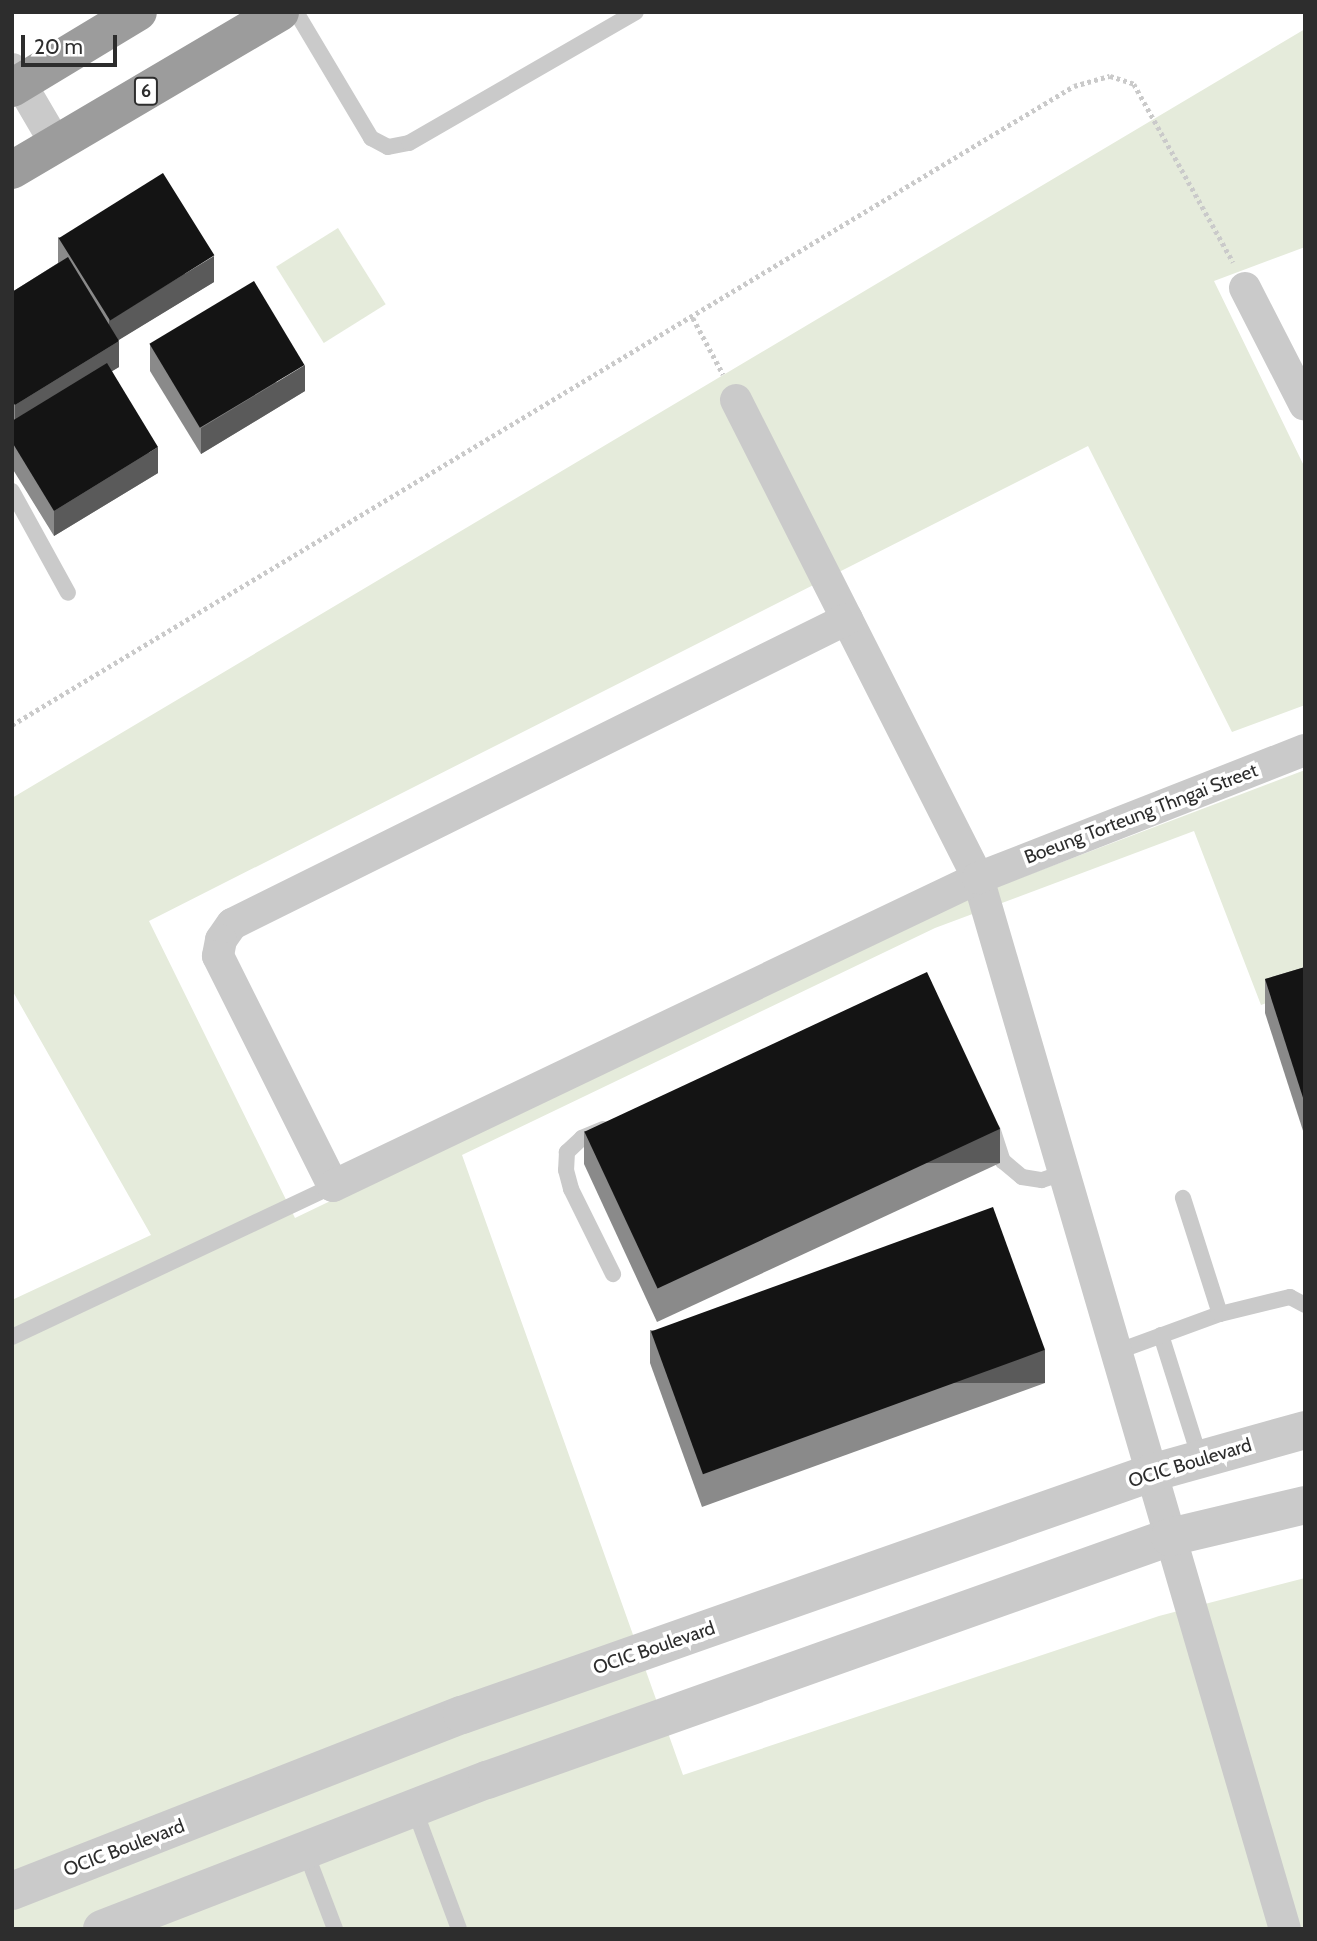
<!DOCTYPE html>
<html>
<head>
<meta charset="utf-8">
<style>
	body { margin:0 }
	#map { position:relative; width:1317px; height:1941px; overflow:hidden; background:#fff; font-family:Cabin,sans-serif }
	div>[style] { position:absolute }
	.green>* { inset:0; background:#e5ebdb; transform-origin:0 0 }
	.path>* { height:4.5px; margin-top:-2.25px; transform-origin:0; background:repeating-linear-gradient(90deg,#cacaca 0 3.5px,transparent 0 7px) }
	.service>* { height:16px; margin:-8px; padding:0 8px; transform-origin:8px; border-radius:8px; background:#cacaca }
	.minor>* { height:32px; margin:-16px; padding:0 16px; transform-origin:16px; border-radius:16px; background:#cacaca }
	.tertiary>* { height:38px; margin:-19px; padding:0 19px; transform-origin:19px; border-radius:19px; background:#cacaca }
	.trunk>* { height:38px; margin:-19px; padding:0 19px; transform-origin:19px; border-radius:19px; background:#9c9c9c }
	.wall>* { inset:0; background:#8a8a8a; transform-origin:0 0 }
	.shaded-wall>* { inset:0; background:#5a5a5a; transform-origin:0 0 }
	.building>* { inset:0; background:#141414; transform-origin:0 0 }
	span { translate:-50% -50%; white-space:nowrap; text-align:center; line-height:1.15; -webkit-text-stroke:7px #fff; paint-order:stroke }
	.shield-label span { padding:2px 5px; background:#fff; border:2px solid; border-radius:5px; -webkit-text-stroke-width:0 }
	.shield-label { font-size:18px; color:#2d2d2d; font-weight:700 }
	.street-label { font-size:19px; color:#2d2d2d }
	.frame { position:absolute; inset:0; border:14px solid #2d2d2d; pointer-events:none }
	.scale { position:absolute; left:21px; top:35px; width:96px; height:32px; box-sizing:border-box; border:4px solid #2d2d2d; border-top:0; padding-left:9px; font-size:21px; line-height:24px; white-space:nowrap; color:#2d2d2d; -webkit-text-stroke:5px #fff; paint-order:stroke }
</style>
</head>
<body>
<div id="map">
	<div class="green">
		<i style="clip-path:polygon(1305px 29px,1305px 247px,1214px 281px,1305px 468px,1305px 705px,1232px 732px,1088px 446px,149px 921px,295px 1218px,930px 912px,1305px 770px,1305px 989px,1261px 1005px,1194px 831px,935px 928px,462px 1155px,683px 1775px,1159px 1616px,1305px 1578px,1305px 1929px,12px 1929px,12px 1300px,151px 1235px,12px 990px,12px 798px)"></i>
		<i style="left:338px;top:228px;width:90px;height:73px;rotate:58deg"></i>
	</div>
	<div class="path">
		<i style="left:693px;top:318px;width:64px;rotate:61.8deg"></i>
		<i style="left:12px;top:725px;width:1239px;rotate:-31.04deg"></i>
		<i style="left:1074px;top:86px;width:37px;rotate:-16deg"></i>
		<i style="left:1110px;top:76px;width:25px;rotate:18deg"></i>
		<i style="left:1134px;top:84px;width:204px;rotate:60.9deg"></i>
	</div>
	<div class="service">
		<i style="left:296px;top:12px;width:147px;rotate:59.2deg"></i>
		<i style="left:371px;top:138px;width:19px;rotate:28deg"></i>
		<i style="left:388px;top:147px;width:21px;rotate:-11deg"></i>
		<i style="left:409px;top:143px;width:262px;rotate:-30deg"></i>
		<i style="left:12px;top:491px;width:116px;rotate:61.2deg"></i>
		<i style="left:603px;top:1129px;width:23px;rotate:157deg"></i>
		<i style="left:582px;top:1138px;width:21px;rotate:137deg"></i>
		<i style="left:567px;top:1152px;width:18px;rotate:93deg"></i>
		<i style="left:566px;top:1170px;width:20px;rotate:75deg"></i>
		<i style="left:571px;top:1189px;width:95px;rotate:63.7deg"></i>
		<i style="left:993px;top:1131px;width:32px;rotate:72deg"></i>
		<i style="left:1003px;top:1161px;width:25px;rotate:40deg"></i>
		<i style="left:1022px;top:1177px;width:20px;rotate:9deg"></i>
		<i style="left:1042px;top:1180px;width:23px;rotate:-18deg"></i>
		<i style="left:1220px;top:1314px;width:72px;rotate:-13.7deg"></i>
		<i style="left:1290px;top:1297px;width:17px;rotate:28deg"></i>
		<i style="left:1161px;top:1335px;width:130px;rotate:72.5deg"></i>
		<i style="left:12px;top:1337px;width:355px;rotate:-25.2deg"></i>
		<i style="left:1116px;top:1352px;width:111px;rotate:-20.1deg"></i>
		<i style="left:1220px;top:1314px;width:122px;rotate:-107.7deg"></i>
		<i style="left:414px;top:1808px;width:129px;rotate:69.6deg"></i>
		<i style="left:305px;top:1850px;width:85px;rotate:69.2deg"></i>
	</div>
	<div class="minor">
		<i style="left:12px;top:69px;width:87px;rotate:59.6deg"></i>
		<i style="left:1245px;top:288px;width:131px;rotate:62.9deg"></i>
		<i style="left:736px;top:400px;width:536px;rotate:63.15deg"></i>
		<i style="left:978px;top:878px;width:1095px;rotate:73.72deg"></i>
		<i style="left:847px;top:619px;width:686px;rotate:153.62deg"></i>
		<i style="left:232px;top:924px;width:19px;rotate:125deg"></i>
		<i style="left:221px;top:940px;width:16px;rotate:101deg"></i>
		<i style="left:218px;top:956px;width:257px;rotate:63.4deg"></i>
		<i style="left:333px;top:1186px;width:715px;rotate:-25.53deg"></i>
		<i style="left:978px;top:878px;width:351px;rotate:-21.4deg"></i>
	</div>
	<div class="tertiary">
		<i style="left:12px;top:1891px;width:483px;rotate:-21.4deg"></i>
		<i style="left:462px;top:1715px;width:730px;rotate:-19.35deg"></i>
		<i style="left:1151px;top:1473px;width:160px;rotate:-15.6deg"></i>
		<i style="left:102px;top:1929px;width:413px;rotate:-21.2deg"></i>
		<i style="left:487px;top:1780px;width:725px;rotate:-19.58deg"></i>
		<i style="left:1170px;top:1537px;width:139px;rotate:-13.3deg"></i>
	</div>
	<div class="trunk">
		<i style="left:12px;top:88px;width:147px;rotate:-31.1deg"></i>
		<i style="left:12px;top:170px;width:311px;rotate:-30.5deg"></i>
	</div>
	<div class="wall">
		<i style="clip-path:polygon(58px 237px,214px 282px,118px 340px,119px 367px,112px 371px,158px 473px,54px 536px,12px 468px,12px 292px,58px 263px)"></i>
		<i style="left:1305px;top:268px;width:36px;height:1px;rotate:90deg"></i>
		<i style="clip-path:polygon(150px 345px,305px 391px,201px 454px,150px 371px)"></i>
		<i style="clip-path:polygon(1305px 967px,1305px 1137px,1265px 1013px,1265px 979px)"></i>
		<i style="clip-path:polygon(584px 1131px,1000px 1163px,657px 1322px,584px 1164px)"></i>
		<i style="clip-path:polygon(650px 1330px,1045px 1383px,702px 1507px,650px 1363px)"></i>
	</div>
	<div class="shaded-wall">
		<i style="clip-path:polygon(214px 256px,214px 282px,109px 346px,109px 320px)"></i>
		<i style="clip-path:polygon(119px 341px,119px 367px,15px 430px,15px 405px)"></i>
		<i style="clip-path:polygon(305px 365px,305px 391px,201px 454px,201px 428px)"></i>
		<i style="clip-path:polygon(158px 447px,158px 473px,54px 536px,54px 511px)"></i>
		<i style="left:1000px;top:1129px;width:34px;height:378px;rotate:90deg"></i>
		<i style="left:1045px;top:1350px;width:33px;height:365px;rotate:90deg"></i>
	</div>
	<div class="building">
		<i style="left:163px;top:173px;width:97px;height:123px;rotate:58deg"></i>
		<i style="clip-path:polygon(68px 257px,119px 341px,15px 405px,12px 401px,12px 292px)"></i>
		<i style="left:254px;top:281px;width:98px;height:122px;rotate:59deg"></i>
		<i style="clip-path:polygon(107px 363px,158px 447px,54px 511px,12px 442px,12px 421px)"></i>
		<i style="clip-path:polygon(1305px 967px,1305px 1104px,1265px 979px)"></i>
		<i style="left:927px;top:972px;width:173px;height:378px;rotate:65deg"></i>
		<i style="left:993px;top:1207px;width:152px;height:364px;rotate:70deg"></i>
	</div>
	<div class="shield-label">
		<span style="left:146px;top:91px">6</span>
	</div>
	<div class="street-label">
		<span style="left:1141px;top:814px;rotate:-21deg">Boeung Torteung Thngai Street</span>
		<span style="left:1190px;top:1463px;rotate:-17deg">OCIC Boulevard</span>
		<span style="left:654px;top:1648px;rotate:-19deg">OCIC Boulevard</span>
		<span style="left:124px;top:1848px;rotate:-21deg">OCIC Boulevard</span>
	</div>
	<div class="frame"></div>
	<div class="scale">20 m</div>
</div>
</body>
</html>
